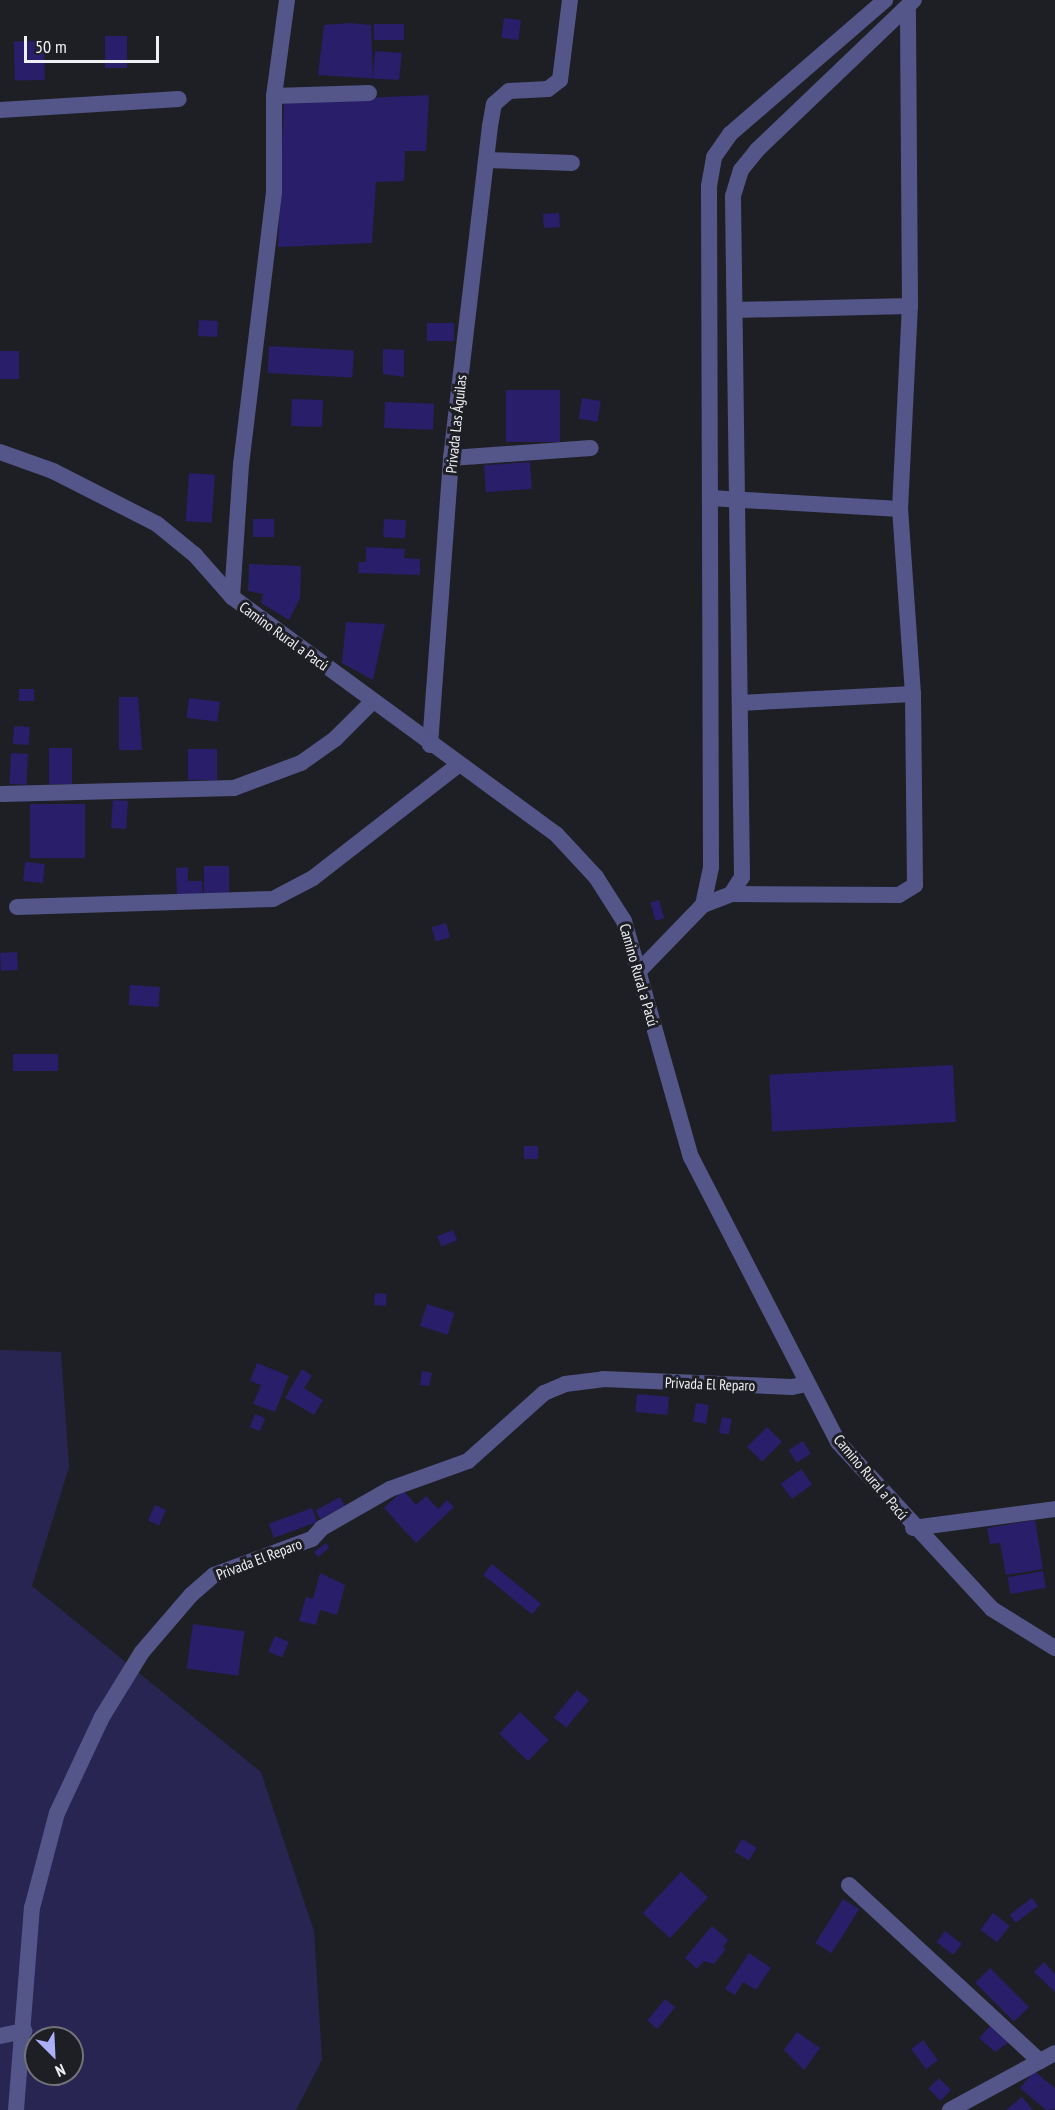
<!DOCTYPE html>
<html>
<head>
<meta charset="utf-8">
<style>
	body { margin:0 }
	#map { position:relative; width:1055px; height:2110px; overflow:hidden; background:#1e1f25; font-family:"PT Sans Narrow",sans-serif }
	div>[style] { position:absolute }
	.green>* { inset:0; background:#282552 }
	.building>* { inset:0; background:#291e69; transform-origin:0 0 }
	.minor>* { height:16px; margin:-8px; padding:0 8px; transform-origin:8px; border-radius:8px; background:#545588 }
	.tertiary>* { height:16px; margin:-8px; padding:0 8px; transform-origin:8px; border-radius:8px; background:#545588 }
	span { translate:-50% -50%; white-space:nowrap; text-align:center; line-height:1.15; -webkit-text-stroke:6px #1e1f25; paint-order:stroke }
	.street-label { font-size:15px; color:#f0f0f4 }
	.north { position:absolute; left:24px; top:2026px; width:60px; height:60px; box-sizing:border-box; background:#1e1f25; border:2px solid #727378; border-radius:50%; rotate:156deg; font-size:16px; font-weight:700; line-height:24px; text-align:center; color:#f0f0f4 }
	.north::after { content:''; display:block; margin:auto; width:21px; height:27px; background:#adaffb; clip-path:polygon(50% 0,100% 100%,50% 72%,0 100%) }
	.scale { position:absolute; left:24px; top:36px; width:135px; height:27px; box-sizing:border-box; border:3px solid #f0f0f4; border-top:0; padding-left:8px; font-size:18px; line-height:21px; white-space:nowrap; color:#f0f0f4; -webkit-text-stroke:4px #1e1f25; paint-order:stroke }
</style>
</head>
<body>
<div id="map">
	<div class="green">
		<i style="clip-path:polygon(evenodd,0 1350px,61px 1352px,69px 1467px,32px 1586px,261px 1772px,314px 1931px,322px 2060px,296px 2110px,0 2110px,0 1350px,36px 2038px,72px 2038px,72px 2074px,36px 2074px,36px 2038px)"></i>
	</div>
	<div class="building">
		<i style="left:504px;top:18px;width:17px;height:20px;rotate:7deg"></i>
		<i style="clip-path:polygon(351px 23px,371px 25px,373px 78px,375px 51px,402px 53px,399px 80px,318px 75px,324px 25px)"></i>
		<i style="left:404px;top:24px;width:16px;height:30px;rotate:90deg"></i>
		<i style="left:105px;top:36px;width:22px;height:32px"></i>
		<i style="left:44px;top:41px;width:39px;height:30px;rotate:89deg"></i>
		<i style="clip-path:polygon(429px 95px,426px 151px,405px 151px,404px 181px,376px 182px,372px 243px,278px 247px,284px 102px)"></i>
		<i style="left:559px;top:213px;width:14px;height:16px;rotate:86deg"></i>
		<i style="left:199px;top:320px;width:19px;height:16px;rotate:3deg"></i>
		<i style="left:427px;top:323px;width:27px;height:18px"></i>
		<i style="left:269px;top:346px;width:85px;height:27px;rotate:3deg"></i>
		<i style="clip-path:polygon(383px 349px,404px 350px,404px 377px,383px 374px)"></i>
		<i style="left:19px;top:351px;width:28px;height:19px;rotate:90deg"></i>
		<i style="left:560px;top:390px;width:52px;height:54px;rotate:90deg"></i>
		<i style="left:582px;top:398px;width:19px;height:21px;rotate:9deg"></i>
		<i style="left:292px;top:399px;width:31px;height:27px;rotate:2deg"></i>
		<i style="left:385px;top:402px;width:49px;height:26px;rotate:2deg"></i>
		<i style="left:530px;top:462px;width:27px;height:46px;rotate:86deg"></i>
		<i style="left:189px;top:473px;width:26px;height:48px;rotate:4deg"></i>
		<i style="left:253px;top:519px;width:21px;height:18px"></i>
		<i style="left:384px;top:519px;width:22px;height:18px;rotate:3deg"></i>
		<i style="clip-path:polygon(366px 547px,405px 549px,404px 558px,420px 559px,420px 575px,358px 573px,359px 562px,366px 562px)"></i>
		<i style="clip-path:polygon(249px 564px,301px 566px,300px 598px,289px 620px,261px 603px,263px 594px,248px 591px)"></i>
		<i style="clip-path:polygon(346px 622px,385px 624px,373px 680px,342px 663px)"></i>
		<i style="left:34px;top:689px;width:12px;height:15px;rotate:90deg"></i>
		<i style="clip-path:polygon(119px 697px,138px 697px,142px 750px,119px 750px)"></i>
		<i style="left:189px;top:698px;width:31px;height:20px;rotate:7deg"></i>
		<i style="left:14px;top:726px;width:16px;height:18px;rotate:4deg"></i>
		<i style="left:49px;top:748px;width:23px;height:36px"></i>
		<i style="left:188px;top:749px;width:29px;height:31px"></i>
		<i style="left:11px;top:753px;width:17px;height:31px;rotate:3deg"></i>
		<i style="left:113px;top:800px;width:15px;height:28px;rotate:4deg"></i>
		<i style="left:30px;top:804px;width:55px;height:54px"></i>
		<i style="left:25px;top:862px;width:20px;height:19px;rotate:6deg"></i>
		<i style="left:204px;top:866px;width:25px;height:31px"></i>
		<i style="clip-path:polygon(188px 867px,188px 881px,202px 881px,203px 899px,177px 899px,176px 868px)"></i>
		<i style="left:659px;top:900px;width:19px;height:9px;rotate:74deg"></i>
		<i style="left:446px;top:923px;width:15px;height:15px;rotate:74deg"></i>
		<i style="left:17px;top:952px;width:18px;height:17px;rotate:87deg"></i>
		<i style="left:130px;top:985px;width:30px;height:20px;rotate:4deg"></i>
		<i style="left:13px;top:1054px;width:45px;height:17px"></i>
		<i style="left:953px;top:1065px;width:57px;height:184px;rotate:87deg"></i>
		<i style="left:524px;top:1146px;width:14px;height:13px"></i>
		<i style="left:453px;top:1230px;width:11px;height:17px;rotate:68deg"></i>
		<i style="left:375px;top:1293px;width:12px;height:12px;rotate:5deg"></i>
		<i style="left:427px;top:1304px;width:29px;height:23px;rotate:18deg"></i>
		<i style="clip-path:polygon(257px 1363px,289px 1376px,275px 1412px,253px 1404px,261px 1385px,250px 1381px)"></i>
		<i style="clip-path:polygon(302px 1369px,312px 1376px,304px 1388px,323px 1400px,314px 1415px,285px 1398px)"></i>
		<i style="clip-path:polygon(422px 1371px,432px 1373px,429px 1386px,420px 1385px)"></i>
		<i style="left:637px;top:1394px;width:32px;height:18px;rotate:5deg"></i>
		<i style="left:696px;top:1403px;width:13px;height:19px;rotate:9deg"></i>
		<i style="left:255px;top:1414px;width:11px;height:14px;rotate:22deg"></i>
		<i style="left:722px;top:1417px;width:10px;height:16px;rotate:11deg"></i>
		<i style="left:767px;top:1427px;width:21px;height:28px;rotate:45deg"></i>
		<i style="left:803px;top:1441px;width:15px;height:17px;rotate:58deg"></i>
		<i style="left:801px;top:1469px;width:19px;height:25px;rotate:54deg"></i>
		<i style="clip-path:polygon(403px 1490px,416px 1505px,426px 1496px,438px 1509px,447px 1500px,454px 1507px,416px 1543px,384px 1508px)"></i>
		<i style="left:340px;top:1497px;width:10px;height:28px;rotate:61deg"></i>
		<i style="left:155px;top:1505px;width:12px;height:17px;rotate:24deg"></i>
		<i style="left:312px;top:1508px;width:15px;height:46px;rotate:70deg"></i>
		<i style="clip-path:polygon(1035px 1520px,1043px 1569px,1006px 1575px,1000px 1543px,990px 1544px,987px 1528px)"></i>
		<i style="clip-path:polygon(326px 1543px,329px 1548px,318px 1557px,314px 1552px)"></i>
		<i style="left:492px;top:1564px;width:63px;height:14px;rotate:39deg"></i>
		<i style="left:1043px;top:1571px;width:17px;height:36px;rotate:80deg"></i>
		<i style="clip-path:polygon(320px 1573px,345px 1585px,337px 1615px,320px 1610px,316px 1625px,299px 1621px,306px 1597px,313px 1599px)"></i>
		<i style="left:193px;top:1624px;width:52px;height:45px;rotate:8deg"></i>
		<i style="left:275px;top:1636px;width:15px;height:17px;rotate:23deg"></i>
		<i style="left:577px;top:1690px;width:16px;height:36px;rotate:40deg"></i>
		<i style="left:520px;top:1712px;width:40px;height:30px;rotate:44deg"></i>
		<i style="left:742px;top:1839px;width:17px;height:15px;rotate:31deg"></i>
		<i style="left:681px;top:1872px;width:37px;height:56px;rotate:43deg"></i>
		<i style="left:1032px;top:1898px;width:10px;height:28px;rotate:53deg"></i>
		<i style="left:843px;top:1899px;width:19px;height:52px;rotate:32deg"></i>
		<i style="left:993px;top:1913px;width:21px;height:21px;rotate:37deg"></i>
		<i style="clip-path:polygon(712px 1926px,728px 1940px,723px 1947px,726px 1949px,714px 1964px,704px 1961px,697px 1969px,685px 1958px)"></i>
		<i style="left:945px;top:1931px;width:21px;height:14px;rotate:37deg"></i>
		<i style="clip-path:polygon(749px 1953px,771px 1968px,756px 1990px,743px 1982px,735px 1995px,725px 1989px)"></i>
		<i style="clip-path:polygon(1044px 1962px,1055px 1974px,1055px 1992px,1034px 1972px)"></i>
		<i style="left:990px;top:1968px;width:55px;height:21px;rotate:45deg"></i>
		<i style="left:665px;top:1999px;width:13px;height:28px;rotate:39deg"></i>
		<i style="clip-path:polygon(993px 2023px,1012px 2040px,995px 2052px,979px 2038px)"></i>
		<i style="clip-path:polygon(797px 2032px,820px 2048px,804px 2070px,784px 2050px)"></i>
		<i style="left:923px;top:2040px;width:25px;height:15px;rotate:53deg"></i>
		<i style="clip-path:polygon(1034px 2071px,1055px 2088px,1055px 2109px,1046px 2110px,1020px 2088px)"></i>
		<i style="left:939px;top:2078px;width:17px;height:15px;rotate:45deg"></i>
		<i style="clip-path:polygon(1022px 2097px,1033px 2110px,1006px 2110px)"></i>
	</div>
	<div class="minor">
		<i style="left:274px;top:96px;width:95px;rotate:-1.8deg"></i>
		<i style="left:0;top:110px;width:179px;rotate:-3.5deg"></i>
		<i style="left:486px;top:160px;width:86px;rotate:2deg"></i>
		<i style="left:735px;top:310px;width:175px;rotate:-1.3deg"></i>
		<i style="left:451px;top:458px;width:140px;rotate:-4.1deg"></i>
		<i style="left:710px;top:498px;width:190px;rotate:3.3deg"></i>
		<i style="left:232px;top:597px;width:132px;rotate:-86.1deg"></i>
		<i style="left:241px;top:465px;width:275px;rotate:-83.1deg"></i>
		<i style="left:274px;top:192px;width:96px;rotate:-90deg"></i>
		<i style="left:274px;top:96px;width:97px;rotate:-82.3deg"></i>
		<i style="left:740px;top:703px;width:173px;rotate:-3deg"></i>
		<i style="left:430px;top:745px;width:288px;rotate:-85.8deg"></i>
		<i style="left:451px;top:458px;width:334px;rotate:-83.3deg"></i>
		<i style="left:490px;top:126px;width:22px;rotate:-80deg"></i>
		<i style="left:494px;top:104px;width:20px;rotate:-41deg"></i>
		<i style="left:509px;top:91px;width:39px;rotate:-3deg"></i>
		<i style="left:548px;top:89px;width:15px;rotate:-37deg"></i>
		<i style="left:560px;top:80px;width:81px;rotate:-82.9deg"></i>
		<i style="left:2px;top:794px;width:232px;rotate:-1.5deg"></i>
		<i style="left:234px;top:788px;width:72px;rotate:-20.5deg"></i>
		<i style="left:301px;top:763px;width:42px;rotate:-35.2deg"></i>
		<i style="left:335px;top:739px;width:54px;rotate:-45deg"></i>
		<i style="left:731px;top:894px;width:168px;rotate:0.3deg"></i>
		<i style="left:899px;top:895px;width:19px;rotate:-32deg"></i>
		<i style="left:915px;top:885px;width:191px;rotate:-90.6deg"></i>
		<i style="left:913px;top:694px;width:185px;rotate:-94deg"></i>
		<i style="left:900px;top:509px;width:203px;rotate:-87.2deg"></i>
		<i style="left:910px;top:306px;width:296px;rotate:-90.4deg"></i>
		<i style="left:703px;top:905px;width:39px;rotate:-78deg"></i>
		<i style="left:711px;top:867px;width:681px;rotate:-90.17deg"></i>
		<i style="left:709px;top:186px;width:29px;rotate:-80deg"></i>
		<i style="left:714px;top:157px;width:28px;rotate:-55deg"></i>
		<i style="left:730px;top:134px;width:205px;rotate:-40.8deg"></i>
		<i style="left:17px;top:907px;width:256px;rotate:-1.8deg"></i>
		<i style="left:273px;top:899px;width:45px;rotate:-27.7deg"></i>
		<i style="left:313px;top:878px;width:184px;rotate:-37.9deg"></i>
		<i style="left:639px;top:971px;width:92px;rotate:-45.9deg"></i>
		<i style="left:703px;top:905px;width:30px;rotate:-21deg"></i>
		<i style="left:731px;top:894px;width:20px;rotate:-57deg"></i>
		<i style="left:742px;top:877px;width:681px;rotate:-90.76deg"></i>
		<i style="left:733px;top:196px;width:27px;rotate:-73deg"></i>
		<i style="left:741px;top:170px;width:26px;rotate:-51deg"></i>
		<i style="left:757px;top:150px;width:217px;rotate:-43.7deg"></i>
		<i style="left:913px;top:1528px;width:143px;rotate:-7.6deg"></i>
		<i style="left:849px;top:1885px;width:260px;rotate:42.7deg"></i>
		<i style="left:0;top:2036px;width:25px;rotate:-12deg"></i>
		<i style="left:16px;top:2110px;width:203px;rotate:-85.5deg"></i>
		<i style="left:32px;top:1908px;width:98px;rotate:-75.3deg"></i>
		<i style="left:57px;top:1813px;width:106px;rotate:-64.9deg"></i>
		<i style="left:102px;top:1717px;width:76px;rotate:-58.4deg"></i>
		<i style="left:142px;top:1652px;width:75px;rotate:-49.3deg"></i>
		<i style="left:191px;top:1595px;width:30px;rotate:-41deg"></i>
		<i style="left:214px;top:1575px;width:104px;rotate:-20.2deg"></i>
		<i style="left:312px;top:1539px;width:15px;rotate:-48deg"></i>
		<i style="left:322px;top:1528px;width:78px;rotate:-29.8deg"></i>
		<i style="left:390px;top:1489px;width:83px;rotate:-19.7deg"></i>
		<i style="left:468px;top:1461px;width:102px;rotate:-41.8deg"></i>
		<i style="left:544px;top:1393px;width:23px;rotate:-23deg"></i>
		<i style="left:565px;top:1384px;width:38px;rotate:-7deg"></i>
		<i style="left:603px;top:1379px;width:189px;rotate:2.4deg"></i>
		<i style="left:792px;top:1387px;width:14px;rotate:-12deg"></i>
		<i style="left:950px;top:2110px;width:119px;rotate:-28.5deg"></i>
	</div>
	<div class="tertiary">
		<i style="left:0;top:452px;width:56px;rotate:19.7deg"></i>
		<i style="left:53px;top:471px;width:117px;rotate:27deg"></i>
		<i style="left:157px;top:524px;width:49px;rotate:39.2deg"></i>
		<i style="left:195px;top:555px;width:56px;rotate:48.6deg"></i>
		<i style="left:232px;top:597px;width:401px;rotate:36.2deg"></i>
		<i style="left:556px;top:834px;width:59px;rotate:47.1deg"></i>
		<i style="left:596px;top:877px;width:52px;rotate:57.5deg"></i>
		<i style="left:624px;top:921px;width:245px;rotate:74.2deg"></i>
		<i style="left:691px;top:1157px;width:321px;rotate:62.7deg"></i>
		<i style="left:838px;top:1442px;width:227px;rotate:47.3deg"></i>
		<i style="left:992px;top:1609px;width:74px;rotate:31.8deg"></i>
	</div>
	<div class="street-label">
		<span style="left:456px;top:424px;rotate:-84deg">Privada Las Águilas</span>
		<span style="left:284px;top:636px;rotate:36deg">Camino Rural a Pacú</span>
		<span style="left:639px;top:975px;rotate:74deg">Camino Rural a Pacú</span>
		<span style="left:710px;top:1384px;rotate:2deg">Privada El Reparo</span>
		<span style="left:871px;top:1477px;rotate:50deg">Camino Rural a Pacú</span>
		<span style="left:259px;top:1559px;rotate:-21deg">Privada El Reparo</span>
	</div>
	<div class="north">N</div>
	<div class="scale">50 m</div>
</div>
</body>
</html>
